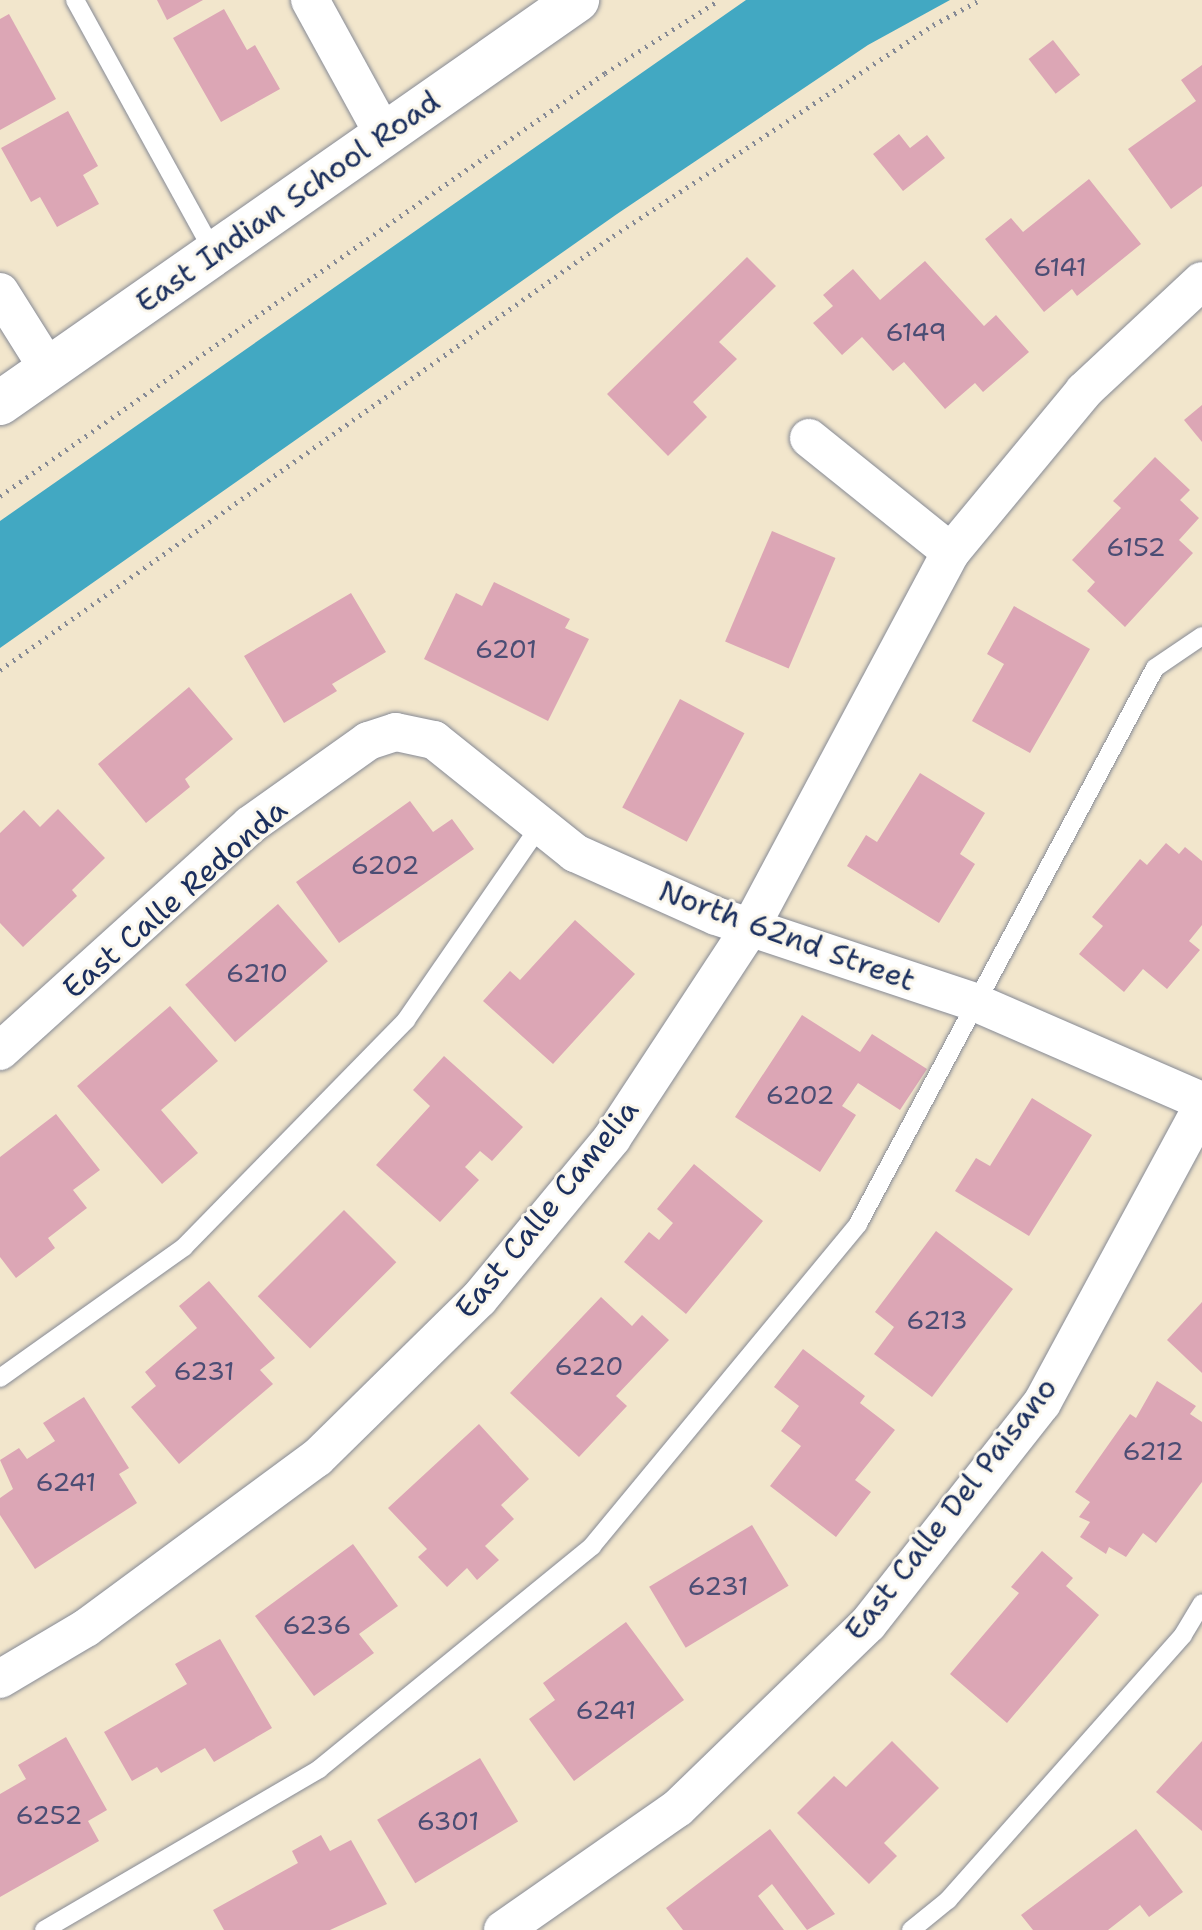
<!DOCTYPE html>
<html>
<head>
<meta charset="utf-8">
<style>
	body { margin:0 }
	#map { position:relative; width:1202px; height:1930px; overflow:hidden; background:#f2e6cc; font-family:"Shantell Sans",sans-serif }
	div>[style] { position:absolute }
	.water>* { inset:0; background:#42a8c2 }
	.building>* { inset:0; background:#dca6b5; transform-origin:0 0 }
	.path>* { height:5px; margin-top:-2.5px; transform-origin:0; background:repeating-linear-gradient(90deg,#868a95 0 2px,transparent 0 8px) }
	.roads { filter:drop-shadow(0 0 2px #868a95) drop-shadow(0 0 2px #868a95) }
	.service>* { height:18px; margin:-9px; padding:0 9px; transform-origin:9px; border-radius:9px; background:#fff }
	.minor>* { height:38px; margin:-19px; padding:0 19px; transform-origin:19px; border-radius:19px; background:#fff }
	.secondary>* { height:44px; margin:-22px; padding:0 22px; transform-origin:22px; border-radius:22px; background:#fff }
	span { translate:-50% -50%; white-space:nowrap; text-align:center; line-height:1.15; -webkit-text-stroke:6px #fbf7ec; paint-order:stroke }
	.number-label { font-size:26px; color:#4b4d74 }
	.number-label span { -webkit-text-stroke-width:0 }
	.street-label { font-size:30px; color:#1b2f5e }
</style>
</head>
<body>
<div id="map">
	<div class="water">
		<i style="clip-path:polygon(746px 0,950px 0,868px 45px,617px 214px,0 648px,0 521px)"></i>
	</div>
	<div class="building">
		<i style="clip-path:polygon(157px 0,203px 0,167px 20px)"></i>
		<i style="clip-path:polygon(224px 9px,247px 50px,255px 45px,280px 89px,221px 122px,173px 38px)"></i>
		<i style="clip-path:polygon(9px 14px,56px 99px,0 130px,0 19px)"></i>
		<i style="left:1053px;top:40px;width:44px;height:31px;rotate:52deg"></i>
		<i style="clip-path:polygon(1202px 65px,1202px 186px,1171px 209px,1128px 149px,1196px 101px,1181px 80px)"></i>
		<i style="clip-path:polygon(68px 111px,98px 166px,83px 175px,99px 204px,57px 227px,40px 197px,31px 202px,1px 148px)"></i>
		<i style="clip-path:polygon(899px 134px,910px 148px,927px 135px,945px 158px,903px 191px,873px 154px)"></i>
		<i style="clip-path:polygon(1089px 179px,1141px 244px,1077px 296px,1072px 289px,1044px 312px,985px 239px,1011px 218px,1023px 232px)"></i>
		<i style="clip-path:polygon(747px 257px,776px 286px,719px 342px,737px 359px,693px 402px,707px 417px,668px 456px,607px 394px)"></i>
		<i style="clip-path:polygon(925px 261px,984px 326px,996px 315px,1029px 352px,983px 392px,975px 383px,945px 409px,904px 362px,893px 371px,862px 337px,842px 355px,813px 323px,833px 306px,823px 295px,853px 269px,880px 300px)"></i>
		<i style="clip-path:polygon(1202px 405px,1202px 442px,1184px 420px)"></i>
		<i style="clip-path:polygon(1155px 457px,1190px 490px,1180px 500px,1199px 518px,1179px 540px,1193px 553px,1125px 627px,1087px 591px,1095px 582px,1072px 560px,1121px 508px,1113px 501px)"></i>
		<i style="left:772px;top:531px;width:69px;height:120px;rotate:23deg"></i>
		<i style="clip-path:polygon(494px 582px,570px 619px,565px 628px,589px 639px,548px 721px,424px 659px,456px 593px,482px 606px)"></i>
		<i style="clip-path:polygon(351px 593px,386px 652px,332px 684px,337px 691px,284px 723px,244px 656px)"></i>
		<i style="clip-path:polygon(1014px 606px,1090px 649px,1030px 753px,972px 721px,1004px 664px,987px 654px)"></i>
		<i style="clip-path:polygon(189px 687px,233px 739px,185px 779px,190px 787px,146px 823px,98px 764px)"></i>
		<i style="left:680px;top:699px;width:73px;height:123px;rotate:28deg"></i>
		<i style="clip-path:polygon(920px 773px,985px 813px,960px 854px,975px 864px,939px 923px,847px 866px,866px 835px,877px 842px)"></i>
		<i style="clip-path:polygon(410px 801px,433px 832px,452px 819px,474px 849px,339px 943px,296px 882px)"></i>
		<i style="clip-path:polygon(58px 809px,105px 858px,72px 890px,77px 896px,23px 947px,0 923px,0 833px,24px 810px,40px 827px)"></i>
		<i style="clip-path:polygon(1166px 843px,1179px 854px,1185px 847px,1202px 861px,1202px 925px,1189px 941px,1200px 950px,1167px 989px,1143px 969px,1124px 992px,1079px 954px,1103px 926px,1092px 917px,1140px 859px,1147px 865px)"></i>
		<i style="left:278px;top:904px;width:76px;height:123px;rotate:49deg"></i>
		<i style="clip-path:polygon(575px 920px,635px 974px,553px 1064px,483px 1001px,510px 971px,520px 980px)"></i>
		<i style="clip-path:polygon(170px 1006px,218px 1061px,161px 1110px,198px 1153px,162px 1184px,77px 1086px)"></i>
		<i style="clip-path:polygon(802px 1015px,860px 1052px,872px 1034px,927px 1069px,900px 1110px,858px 1083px,842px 1106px,856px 1115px,820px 1172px,735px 1117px)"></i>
		<i style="clip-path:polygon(444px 1056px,523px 1127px,492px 1161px,480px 1151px,465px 1167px,479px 1180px,440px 1222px,376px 1165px,430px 1106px,413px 1090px)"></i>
		<i style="clip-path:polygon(1032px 1098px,1092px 1135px,1029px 1236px,955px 1191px,976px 1158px,990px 1166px)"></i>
		<i style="clip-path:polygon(56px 1114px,100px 1170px,73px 1190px,87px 1208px,48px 1238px,55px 1248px,16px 1278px,0 1257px,0 1157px)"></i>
		<i style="clip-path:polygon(694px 1164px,763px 1221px,686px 1314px,624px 1262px,649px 1232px,659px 1240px,673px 1223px,657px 1209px)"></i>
		<i style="left:344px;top:1210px;width:74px;height:122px;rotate:45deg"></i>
		<i style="clip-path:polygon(936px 1231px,1013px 1289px,932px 1397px,874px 1354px,894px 1327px,875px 1312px)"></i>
		<i style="clip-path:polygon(209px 1281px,275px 1358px,260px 1370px,273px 1384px,179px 1464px,131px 1407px,156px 1386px,145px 1372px,197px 1328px,179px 1306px)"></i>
		<i style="clip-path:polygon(601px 1297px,632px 1326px,642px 1315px,669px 1340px,616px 1396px,627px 1406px,579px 1457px,510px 1393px)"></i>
		<i style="clip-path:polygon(1202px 1302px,1202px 1373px,1167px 1340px)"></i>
		<i style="clip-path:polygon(803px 1349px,865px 1396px,860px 1403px,895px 1430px,855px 1480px,871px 1492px,836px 1537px,770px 1486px,801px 1446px,781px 1431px,799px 1406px,774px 1387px)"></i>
		<i style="clip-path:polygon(1157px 1381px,1196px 1406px,1190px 1414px,1202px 1422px,1202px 1482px,1156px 1543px,1143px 1533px,1126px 1557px,1109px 1547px,1106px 1554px,1080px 1537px,1090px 1522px,1079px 1517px,1090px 1502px,1075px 1492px,1130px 1414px,1136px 1418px)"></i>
		<i style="clip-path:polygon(84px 1397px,129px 1468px,119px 1474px,137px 1503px,35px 1569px,0 1515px,0 1498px,13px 1489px,0 1460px,19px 1448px,27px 1459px,55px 1441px,43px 1423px)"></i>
		<i style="clip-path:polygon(479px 1424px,529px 1479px,501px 1505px,514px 1519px,485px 1546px,499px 1560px,477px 1580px,467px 1568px,447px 1587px,418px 1557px,427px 1549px,388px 1508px)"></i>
		<i style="left:752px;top:1525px;width:71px;height:120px;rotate:59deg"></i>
		<i style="clip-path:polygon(353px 1544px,398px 1606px,359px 1634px,374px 1653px,314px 1696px,255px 1616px)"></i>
		<i style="clip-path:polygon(1042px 1551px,1073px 1578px,1066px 1586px,1099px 1615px,1007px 1723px,950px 1674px,1019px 1593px,1011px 1587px)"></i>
		<i style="clip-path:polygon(626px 1622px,684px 1700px,574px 1781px,529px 1719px,555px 1700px,543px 1683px)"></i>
		<i style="clip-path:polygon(220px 1639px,272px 1728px,214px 1762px,205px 1748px,161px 1773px,157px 1767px,132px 1781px,104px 1732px,187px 1684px,175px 1664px)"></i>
		<i style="clip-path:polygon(66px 1737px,107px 1810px,88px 1821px,99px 1841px,0 1897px,0 1794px,26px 1779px,18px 1765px)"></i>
		<i style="clip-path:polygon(892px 1741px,939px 1788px,884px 1843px,897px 1856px,869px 1884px,797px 1813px,834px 1776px,846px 1787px)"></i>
		<i style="clip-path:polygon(1202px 1741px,1202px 1831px,1156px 1792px)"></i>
		<i style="left:480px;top:1758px;width:74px;height:120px;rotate:59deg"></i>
		<i style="clip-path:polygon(770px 1829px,835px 1914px,807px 1930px,772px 1884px,758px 1896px,784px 1930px,683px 1930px,666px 1908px)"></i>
		<i style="clip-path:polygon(1136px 1829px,1183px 1892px,1149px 1917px,1140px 1905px,1108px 1930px,1033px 1930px,1021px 1915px)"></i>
		<i style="clip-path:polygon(321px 1835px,330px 1851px,351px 1840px,387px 1904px,330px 1930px,224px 1930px,213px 1910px,298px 1863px,292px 1851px)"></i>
	</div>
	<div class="path">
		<i style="left:0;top:496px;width:738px;rotate:-34.96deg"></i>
		<i style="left:605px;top:73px;width:135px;rotate:-32.6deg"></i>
		<i style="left:0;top:670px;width:751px;rotate:-35.3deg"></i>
		<i style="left:613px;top:236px;width:383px;rotate:-33.4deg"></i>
		<i style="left:933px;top:25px;width:53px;rotate:-28deg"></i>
	</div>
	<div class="roads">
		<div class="service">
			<i style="left:75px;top:0;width:289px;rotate:61.2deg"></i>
			<i style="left:0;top:1378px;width:226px;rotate:-35.4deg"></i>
			<i style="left:184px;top:1247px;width:318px;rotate:-45.6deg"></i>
			<i style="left:406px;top:1020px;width:234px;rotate:-55.4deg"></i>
			<i style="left:44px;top:1930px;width:319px;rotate:-30.3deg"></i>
			<i style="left:319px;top:1769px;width:353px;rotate:-39.2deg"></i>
			<i style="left:592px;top:1546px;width:418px;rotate:-50.4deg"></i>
			<i style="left:858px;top:1224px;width:630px;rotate:-61.89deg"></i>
			<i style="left:1155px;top:668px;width:57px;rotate:-34.2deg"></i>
			<i style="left:911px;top:1930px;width:48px;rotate:-39deg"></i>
			<i style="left:948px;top:1900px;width:354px;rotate:-48.4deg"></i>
			<i style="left:1183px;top:1635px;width:37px;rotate:-59deg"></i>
		</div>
		<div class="minor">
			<i style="left:310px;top:0;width:154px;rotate:61.3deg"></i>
			<i style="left:0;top:292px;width:92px;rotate:57.9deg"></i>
			<i style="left:809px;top:438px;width:182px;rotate:38.8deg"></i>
			<i style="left:0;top:1051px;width:337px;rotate:-42.1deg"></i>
			<i style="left:250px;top:825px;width:145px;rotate:-35.4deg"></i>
			<i style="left:368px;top:741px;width:29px;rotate:-18deg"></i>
			<i style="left:396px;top:732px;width:39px;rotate:12deg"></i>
			<i style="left:434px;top:740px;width:181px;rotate:38.7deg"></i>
			<i style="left:575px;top:853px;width:154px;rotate:24.1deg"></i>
			<i style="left:716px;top:916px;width:272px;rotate:18.4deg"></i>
			<i style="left:974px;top:1002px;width:249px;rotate:23.5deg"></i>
			<i style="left:0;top:1679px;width:100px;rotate:-30.7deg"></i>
			<i style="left:86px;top:1628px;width:287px;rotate:-36.4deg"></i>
			<i style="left:317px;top:1458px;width:227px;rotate:-44.5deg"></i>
			<i style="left:479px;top:1299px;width:209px;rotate:-50.4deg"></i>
			<i style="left:612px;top:1138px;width:251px;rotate:-56.7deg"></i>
			<i style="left:750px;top:928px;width:426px;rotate:-61.9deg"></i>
			<i style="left:951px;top:552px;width:209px;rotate:-50.4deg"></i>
			<i style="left:1084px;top:391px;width:161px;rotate:-43deg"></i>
			<i style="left:503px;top:1930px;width:213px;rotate:-34.9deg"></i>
			<i style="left:678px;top:1808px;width:264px;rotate:-44.1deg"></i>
			<i style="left:868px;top:1624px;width:281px;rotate:-51.8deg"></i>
			<i style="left:1042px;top:1403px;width:336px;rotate:-61.6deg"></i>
		</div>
		<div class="secondary">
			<i style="left:0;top:403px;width:704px;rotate:-34.93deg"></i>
		</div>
	</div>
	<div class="number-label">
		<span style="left:1060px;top:267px">6141</span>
		<span style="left:916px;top:332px">6149</span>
		<span style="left:1136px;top:547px">6152</span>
		<span style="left:506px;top:649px">6201</span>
		<span style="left:385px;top:865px">6202</span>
		<span style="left:257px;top:973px">6210</span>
		<span style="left:800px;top:1095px">6202</span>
		<span style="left:937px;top:1320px">6213</span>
		<span style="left:589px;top:1366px">6220</span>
		<span style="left:204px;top:1371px">6231</span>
		<span style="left:1153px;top:1451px">6212</span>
		<span style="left:66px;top:1482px">6241</span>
		<span style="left:718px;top:1586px">6231</span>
		<span style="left:317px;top:1625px">6236</span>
		<span style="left:606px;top:1710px">6241</span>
		<span style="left:49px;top:1815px">6252</span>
		<span style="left:448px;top:1821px">6301</span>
	</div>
	<div class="street-label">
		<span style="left:288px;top:202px;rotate:-35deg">East Indian School Road</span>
		<span style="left:175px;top:899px;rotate:-41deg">East Calle Redonda</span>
		<span style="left:787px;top:936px;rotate:20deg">North 62nd Street</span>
		<span style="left:547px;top:1209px;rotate:-51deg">East Calle Camelia</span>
		<span style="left:951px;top:1509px;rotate:-52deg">East Calle Del Paisano</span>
	</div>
</div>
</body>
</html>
